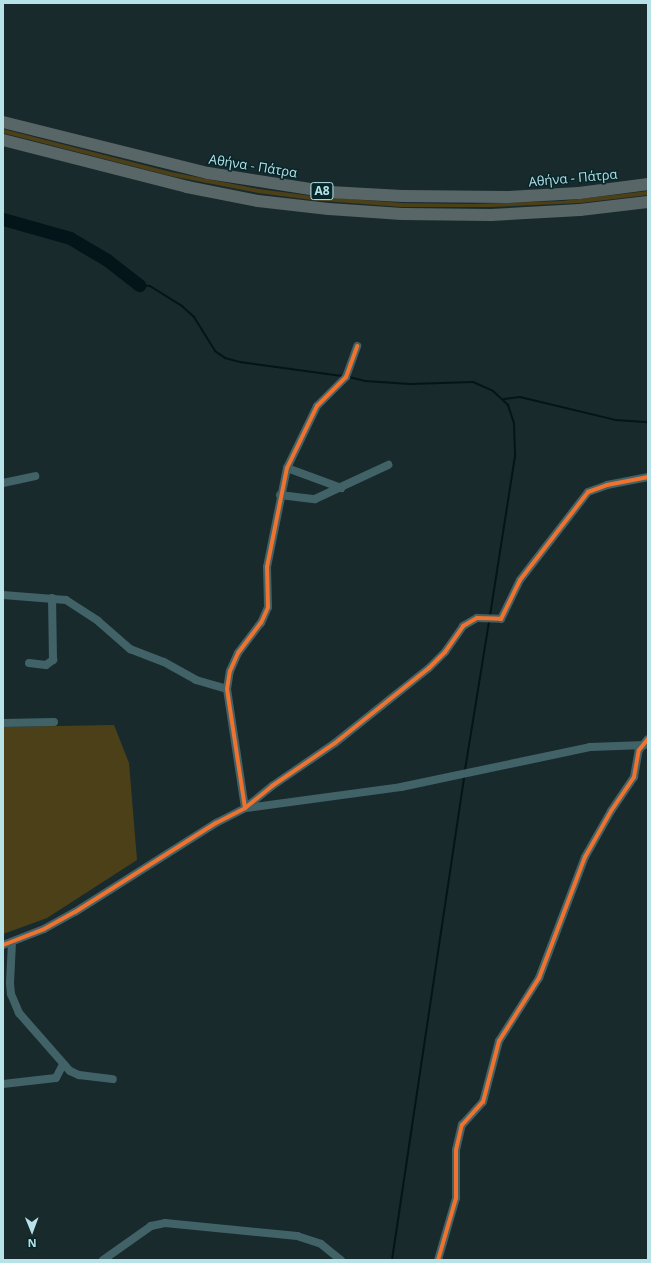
<!DOCTYPE html>
<html>
<head>
<meta charset="utf-8">
<style>
	body { margin:0 }
	#map { position:relative; width:651px; height:1263px; overflow:hidden; background:#192a2c; font-family:"Open Sans",sans-serif }
	div>[style] { position:absolute }
	.green>* { inset:0; background:#4c4019 }
	.stream>* { height:2px; margin:-1px; padding:0 1px; transform-origin:1px; border-radius:1px; background:#031518 }
	.river>* { height:13px; margin:-6.5px; padding:0 6.5px; transform-origin:6.5px; border-radius:6.5px; background:#031518 }
	.minor>* { height:8px; margin:-4px; padding:0 4px; transform-origin:4px; border-radius:4px; background:#416368 }
	.highway>* { height:12px; margin:-6px; padding:0 6px; transform-origin:6px; border-radius:6px; background:#596667 }
	.cycleway>* { height:4px; margin:-2px; padding:0 2px; transform-origin:2px; border-radius:2px; background:#ef722f }
	span { translate:-50% -50%; white-space:nowrap; text-align:center; line-height:1.15; -webkit-text-stroke:3px #06262a; paint-order:stroke }
	.shield-label span { padding:1px 3px; background:#06262a; border:1px solid; border-radius:3px; -webkit-text-stroke-width:0 }
	.shield-label { font-size:12px; color:#b6e2e8; font-weight:700 }
	.street-label { font-size:13px; color:#b6e2e8 }
	.frame { position:absolute; inset:0; border:4px solid #b6e2e8; pointer-events:none }
	.north { position:absolute; left:12px; top:1211px; width:40px; height:40px; -webkit-text-stroke:3px #06262a; paint-order:stroke; rotate:179deg; font-size:11px; font-weight:700; line-height:16px; text-align:center; color:#b6e2e8 }
	.north::after { content:''; display:block; margin:auto; width:14px; height:18px; background:#b6e2e8; clip-path:polygon(50% 0,100% 100%,50% 72%,0 100%) }
</style>
</head>
<body>
<div id="map">
	<div class="green">
		<i style="clip-path:polygon(3px 129px,171px 172px,259px 189px,312px 196px,402px 203px,473px 204px,562px 201px,648px 191px,648px 195px,580px 203px,491px 207px,401px 207px,312px 200px,258px 193px,171px 176px,3px 133px)"></i>
		<i style="clip-path:polygon(114px 725px,129px 763px,137px 860px,47px 918px,3px 934px,3px 727px)"></i>
	</div>
	<div class="stream">
		<i style="left:139px;top:285px;width:11px;rotate:5deg"></i>
		<i style="left:150px;top:286px;width:39px;rotate:32deg"></i>
		<i style="left:183px;top:307px;width:15px;rotate:42deg"></i>
		<i style="left:194px;top:317px;width:40px;rotate:58deg"></i>
		<i style="left:215px;top:351px;width:12px;rotate:35deg"></i>
		<i style="left:225px;top:358px;width:16px;rotate:15deg"></i>
		<i style="left:240px;top:362px;width:103px;rotate:7.8deg"></i>
		<i style="left:349px;top:377px;width:16px;rotate:14deg"></i>
		<i style="left:365px;top:381px;width:45px;rotate:3.8deg"></i>
		<i style="left:410px;top:384px;width:63px;rotate:-1.8deg"></i>
		<i style="left:473px;top:382px;width:22px;rotate:24deg"></i>
		<i style="left:493px;top:391px;width:21px;rotate:43deg"></i>
		<i style="left:508px;top:405px;width:20px;rotate:72deg"></i>
		<i style="left:514px;top:424px;width:32px;rotate:88deg"></i>
		<i style="left:515px;top:456px;width:162px;rotate:98.9deg"></i>
		<i style="left:504px;top:399px;width:16px;rotate:-7deg"></i>
		<i style="left:520px;top:397px;width:99px;rotate:13.5deg"></i>
		<i style="left:616px;top:420px;width:32px;rotate:4deg"></i>
		<i style="left:465px;top:770px;width:151px;rotate:-80.8deg"></i>
		<i style="left:392px;top:1260px;width:488px;rotate:-81.5deg"></i>
	</div>
	<div class="river">
		<i style="left:3px;top:219px;width:70px;rotate:15.8deg"></i>
		<i style="left:70px;top:238px;width:43px;rotate:30.7deg"></i>
		<i style="left:107px;top:260px;width:41px;rotate:38deg"></i>
	</div>
	<div class="minor">
		<i style="left:287px;top:468px;width:58px;rotate:20.3deg"></i>
		<i style="left:3px;top:483px;width:33px;rotate:-12deg"></i>
		<i style="left:280px;top:495px;width:35px;rotate:7deg"></i>
		<i style="left:315px;top:499px;width:81px;rotate:-25deg"></i>
		<i style="left:3px;top:595px;width:63px;rotate:4.5deg"></i>
		<i style="left:66px;top:600px;width:38px;rotate:33deg"></i>
		<i style="left:98px;top:621px;width:43px;rotate:41.2deg"></i>
		<i style="left:130px;top:649px;width:36px;rotate:21deg"></i>
		<i style="left:164px;top:662px;width:37px;rotate:29deg"></i>
		<i style="left:196px;top:680px;width:32px;rotate:16deg"></i>
		<i style="left:29px;top:663px;width:17px;rotate:7deg"></i>
		<i style="left:46px;top:665px;width:9px;rotate:-36deg"></i>
		<i style="left:53px;top:660px;width:62px;rotate:-90.9deg"></i>
		<i style="left:3px;top:723px;width:51px;rotate:-1.1deg"></i>
		<i style="left:245px;top:808px;width:120px;rotate:-98.6deg"></i>
		<i style="left:227px;top:689px;width:18px;rotate:-81deg"></i>
		<i style="left:230px;top:671px;width:20px;rotate:-66deg"></i>
		<i style="left:238px;top:653px;width:38px;rotate:-53deg"></i>
		<i style="left:261px;top:623px;width:17px;rotate:-66deg"></i>
		<i style="left:268px;top:607px;width:40px;rotate:-91.4deg"></i>
		<i style="left:267px;top:567px;width:101px;rotate:-78.6deg"></i>
		<i style="left:287px;top:468px;width:69px;rotate:-64.2deg"></i>
		<i style="left:317px;top:406px;width:41px;rotate:-45deg"></i>
		<i style="left:346px;top:377px;width:33px;rotate:-70deg"></i>
		<i style="left:246px;top:808px;width:156px;rotate:-7.7deg"></i>
		<i style="left:401px;top:787px;width:193px;rotate:-11.9deg"></i>
		<i style="left:590px;top:747px;width:55px;rotate:-2.1deg"></i>
		<i style="left:12px;top:942px;width:41px;rotate:92.8deg"></i>
		<i style="left:10px;top:983px;width:11px;rotate:85deg"></i>
		<i style="left:11px;top:994px;width:21px;rotate:67deg"></i>
		<i style="left:19px;top:1013px;width:77px;rotate:48.7deg"></i>
		<i style="left:70px;top:1071px;width:10px;rotate:24deg"></i>
		<i style="left:79px;top:1075px;width:34px;rotate:7deg"></i>
		<i style="left:3px;top:945px;width:44px;rotate:-21.3deg"></i>
		<i style="left:44px;top:929px;width:35px;rotate:-29deg"></i>
		<i style="left:75px;top:912px;width:167px;rotate:-32.3deg"></i>
		<i style="left:216px;top:823px;width:33px;rotate:-27deg"></i>
		<i style="left:245px;top:808px;width:35px;rotate:-39deg"></i>
		<i style="left:272px;top:786px;width:76px;rotate:-34.3deg"></i>
		<i style="left:335px;top:743px;width:120px;rotate:-38.6deg"></i>
		<i style="left:429px;top:668px;width:23px;rotate:-45deg"></i>
		<i style="left:445px;top:652px;width:32px;rotate:-55deg"></i>
		<i style="left:463px;top:626px;width:16px;rotate:-30deg"></i>
		<i style="left:477px;top:618px;width:24px;rotate:2deg"></i>
		<i style="left:501px;top:619px;width:43px;rotate:-64deg"></i>
		<i style="left:520px;top:580px;width:111px;rotate:-52.3deg"></i>
		<i style="left:588px;top:492px;width:20px;rotate:-20deg"></i>
		<i style="left:607px;top:485px;width:42px;rotate:-11deg"></i>
		<i style="left:3px;top:1084px;width:53px;rotate:-6.5deg"></i>
		<i style="left:56px;top:1078px;width:16px;rotate:-63deg"></i>
		<i style="left:103px;top:1260px;width:59px;rotate:-35.3deg"></i>
		<i style="left:151px;top:1226px;width:14px;rotate:-12deg"></i>
		<i style="left:165px;top:1223px;width:133px;rotate:5.6deg"></i>
		<i style="left:297px;top:1236px;width:25px;rotate:18deg"></i>
		<i style="left:321px;top:1244px;width:26px;rotate:39deg"></i>
		<i style="left:438px;top:1260px;width:65px;rotate:-73.8deg"></i>
		<i style="left:456px;top:1198px;width:48px;rotate:-90deg"></i>
		<i style="left:456px;top:1150px;width:26px;rotate:-77deg"></i>
		<i style="left:462px;top:1125px;width:31px;rotate:-48deg"></i>
		<i style="left:483px;top:1102px;width:63px;rotate:-75.3deg"></i>
		<i style="left:499px;top:1041px;width:75px;rotate:-57.6deg"></i>
		<i style="left:539px;top:978px;width:129px;rotate:-69.2deg"></i>
		<i style="left:585px;top:857px;width:53px;rotate:-60.5deg"></i>
		<i style="left:611px;top:811px;width:41px;rotate:-55.9deg"></i>
		<i style="left:634px;top:777px;width:27px;rotate:-80deg"></i>
		<i style="left:639px;top:750px;width:14px;rotate:-51deg"></i>
	</div>
	<div class="highway">
		<i style="left:3px;top:122px;width:211px;rotate:14deg"></i>
		<i style="left:208px;top:173px;width:123px;rotate:8.9deg"></i>
		<i style="left:330px;top:192px;width:72px;rotate:3.2deg"></i>
		<i style="left:402px;top:196px;width:106px;rotate:0.5deg"></i>
		<i style="left:508px;top:197px;width:71px;rotate:-3.2deg"></i>
		<i style="left:579px;top:193px;width:70px;rotate:-7.4deg"></i>
		<i style="left:3px;top:140px;width:190px;rotate:14.3deg"></i>
		<i style="left:187px;top:187px;width:72px;rotate:11.2deg"></i>
		<i style="left:258px;top:201px;width:71px;rotate:6.4deg"></i>
		<i style="left:329px;top:209px;width:73px;rotate:3.9deg"></i>
		<i style="left:402px;top:214px;width:89px;rotate:0.6deg"></i>
		<i style="left:491px;top:215px;width:89px;rotate:-3.2deg"></i>
		<i style="left:580px;top:210px;width:68px;rotate:-6.7deg"></i>
	</div>
	<div class="cycleway">
		<i style="left:245px;top:808px;width:120px;rotate:-98.6deg"></i>
		<i style="left:227px;top:689px;width:18px;rotate:-81deg"></i>
		<i style="left:230px;top:671px;width:20px;rotate:-66deg"></i>
		<i style="left:238px;top:653px;width:38px;rotate:-53deg"></i>
		<i style="left:261px;top:623px;width:17px;rotate:-66deg"></i>
		<i style="left:268px;top:607px;width:40px;rotate:-91.4deg"></i>
		<i style="left:267px;top:567px;width:101px;rotate:-78.6deg"></i>
		<i style="left:287px;top:468px;width:69px;rotate:-64.2deg"></i>
		<i style="left:317px;top:406px;width:41px;rotate:-45deg"></i>
		<i style="left:346px;top:377px;width:33px;rotate:-70deg"></i>
		<i style="left:3px;top:945px;width:44px;rotate:-21.3deg"></i>
		<i style="left:44px;top:929px;width:35px;rotate:-29deg"></i>
		<i style="left:75px;top:912px;width:167px;rotate:-32.3deg"></i>
		<i style="left:216px;top:823px;width:33px;rotate:-27deg"></i>
		<i style="left:245px;top:808px;width:35px;rotate:-39deg"></i>
		<i style="left:272px;top:786px;width:76px;rotate:-34.3deg"></i>
		<i style="left:335px;top:743px;width:120px;rotate:-38.6deg"></i>
		<i style="left:429px;top:668px;width:23px;rotate:-45deg"></i>
		<i style="left:445px;top:652px;width:32px;rotate:-55deg"></i>
		<i style="left:463px;top:626px;width:16px;rotate:-30deg"></i>
		<i style="left:477px;top:618px;width:24px;rotate:2deg"></i>
		<i style="left:501px;top:619px;width:43px;rotate:-64deg"></i>
		<i style="left:520px;top:580px;width:111px;rotate:-52.3deg"></i>
		<i style="left:588px;top:492px;width:20px;rotate:-20deg"></i>
		<i style="left:607px;top:485px;width:42px;rotate:-11deg"></i>
		<i style="left:438px;top:1260px;width:65px;rotate:-73.8deg"></i>
		<i style="left:456px;top:1198px;width:48px;rotate:-90deg"></i>
		<i style="left:456px;top:1150px;width:26px;rotate:-77deg"></i>
		<i style="left:462px;top:1125px;width:31px;rotate:-48deg"></i>
		<i style="left:483px;top:1102px;width:63px;rotate:-75.3deg"></i>
		<i style="left:499px;top:1041px;width:75px;rotate:-57.6deg"></i>
		<i style="left:539px;top:978px;width:129px;rotate:-69.2deg"></i>
		<i style="left:585px;top:857px;width:53px;rotate:-60.5deg"></i>
		<i style="left:611px;top:811px;width:41px;rotate:-55.9deg"></i>
		<i style="left:634px;top:777px;width:27px;rotate:-80deg"></i>
		<i style="left:639px;top:750px;width:14px;rotate:-51deg"></i>
	</div>
	<div class="shield-label">
		<span style="left:322px;top:191px">Α8</span>
	</div>
	<div class="street-label">
		<span style="left:253px;top:166px;rotate:9deg">Αθήνα - Πάτρα</span>
		<span style="left:573px;top:178px;rotate:-5deg">Αθήνα - Πάτρα</span>
	</div>
	<div class="frame"></div>
	<div class="north">N</div>
</div>
</body>
</html>
